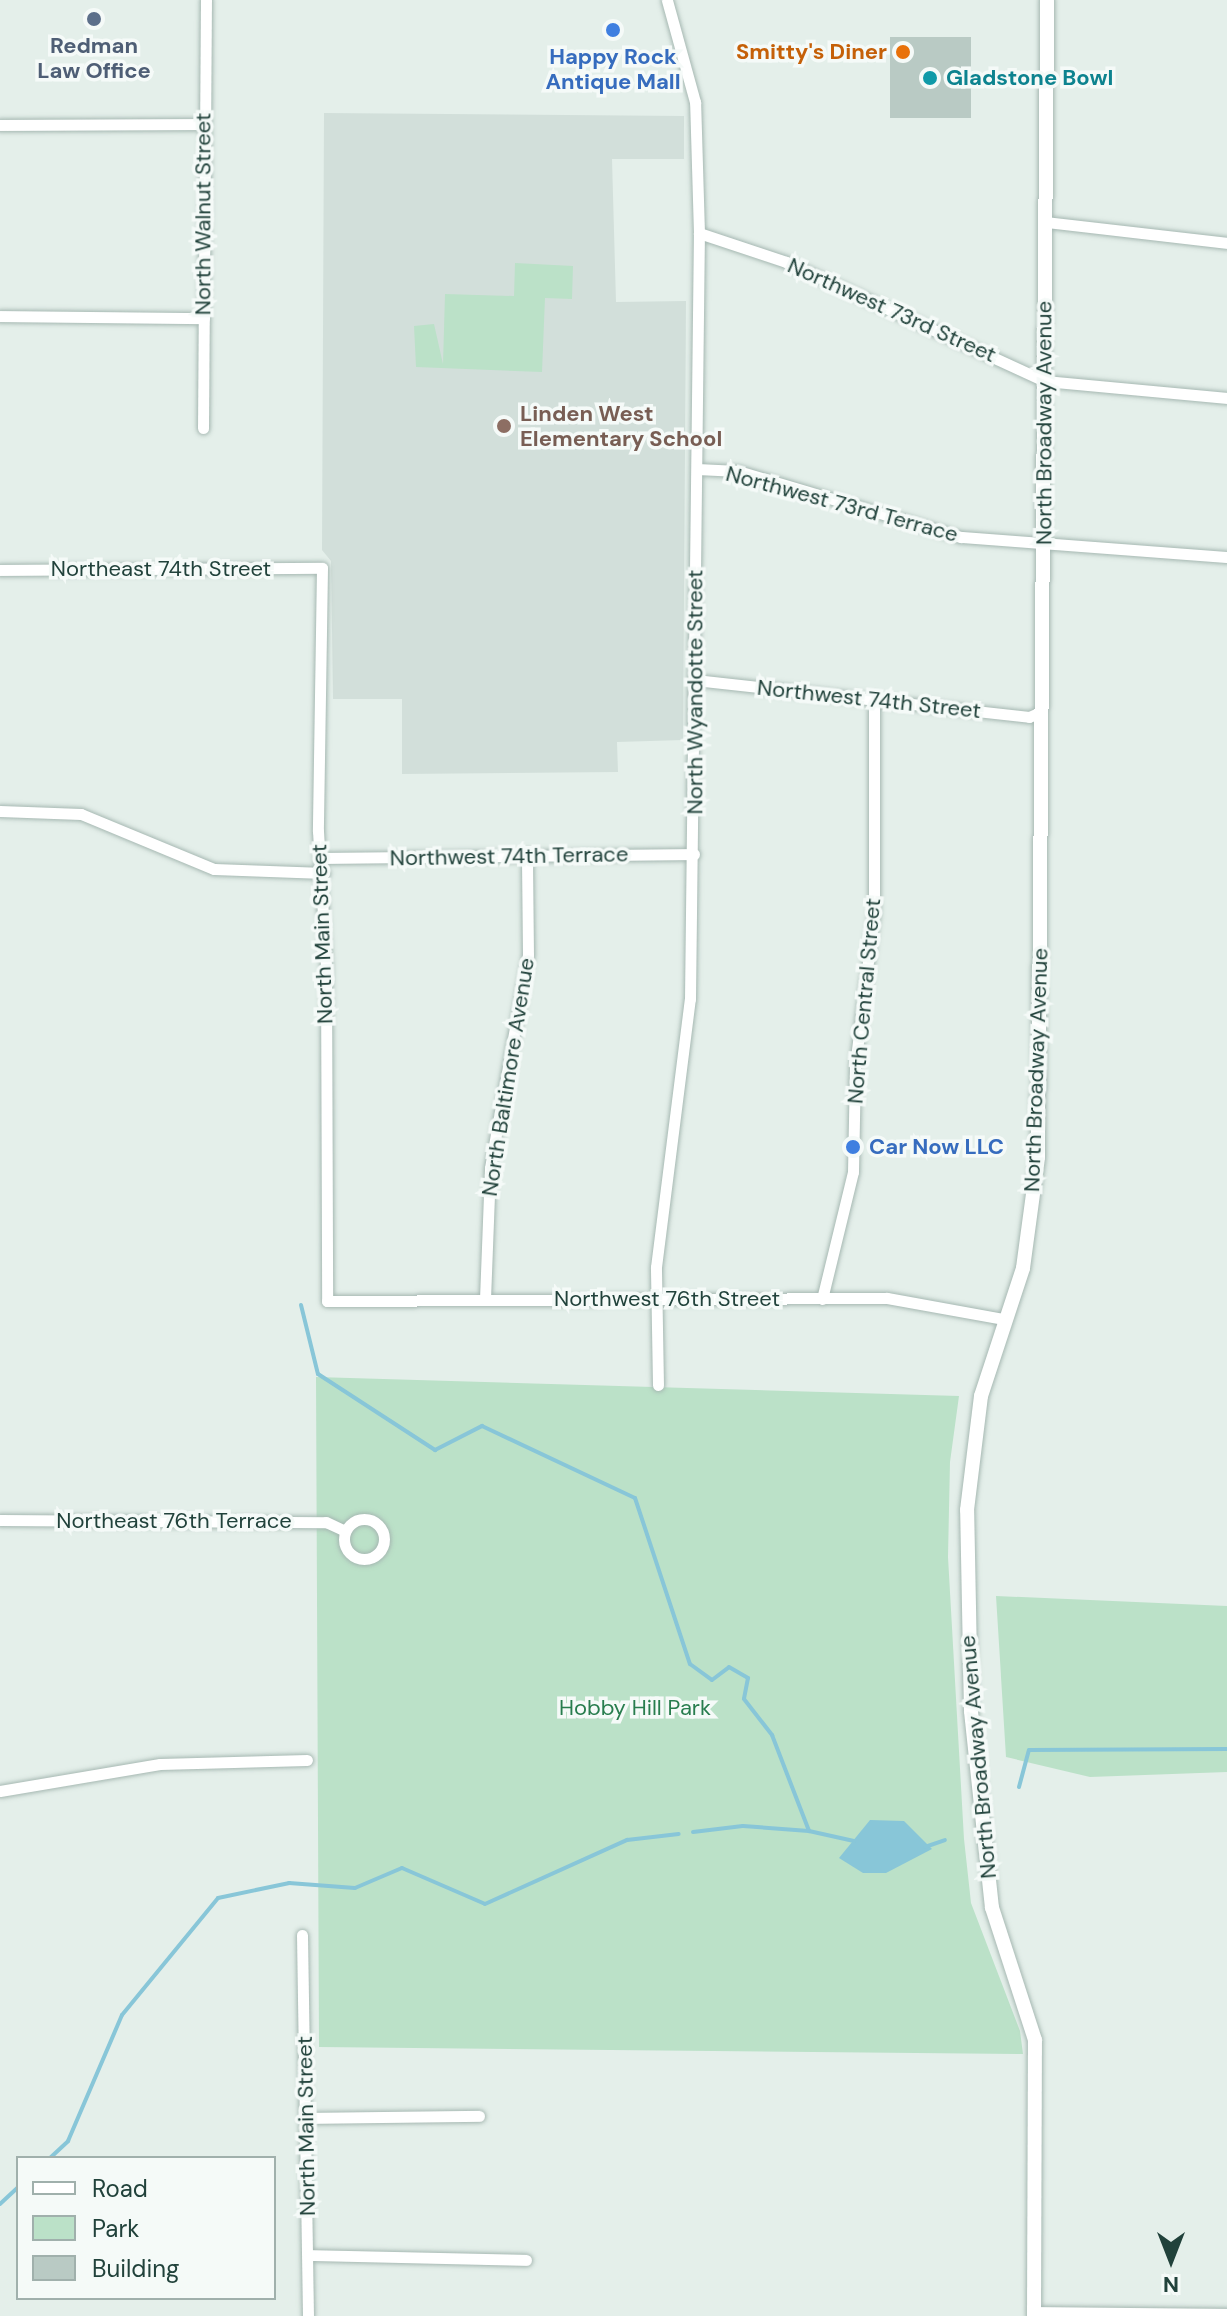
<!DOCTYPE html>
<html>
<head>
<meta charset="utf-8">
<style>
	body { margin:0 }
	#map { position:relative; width:1227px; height:2316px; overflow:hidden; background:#e4efea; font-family:"DM Sans",sans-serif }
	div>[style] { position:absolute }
	.built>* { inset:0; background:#d2dfda }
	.green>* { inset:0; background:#bbe1c8 }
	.water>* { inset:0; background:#88c6d8 }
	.stream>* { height:4px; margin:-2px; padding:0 2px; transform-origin:2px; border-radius:2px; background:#88c6d8 }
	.building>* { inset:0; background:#b9cac4; transform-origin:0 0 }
	.roads { filter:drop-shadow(0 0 2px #a6b8b2) drop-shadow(0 0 2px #a6b8b2) }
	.minor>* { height:11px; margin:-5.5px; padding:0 5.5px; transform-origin:5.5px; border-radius:5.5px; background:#fff }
	.minor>.ring { margin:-5.5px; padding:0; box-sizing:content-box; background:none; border:11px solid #fff; border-radius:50% }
	.tertiary>* { height:14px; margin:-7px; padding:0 7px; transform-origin:7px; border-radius:7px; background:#fff }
	.dots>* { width:22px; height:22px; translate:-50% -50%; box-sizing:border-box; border:4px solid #f5faf8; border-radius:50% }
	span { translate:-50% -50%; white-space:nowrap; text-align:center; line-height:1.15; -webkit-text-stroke:7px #f5faf8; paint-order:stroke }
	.service-label { font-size:22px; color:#4e5e75; font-weight:700 }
	.food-label { font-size:22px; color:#c56008; font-weight:700 }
	.right { translate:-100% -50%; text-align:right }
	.shop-label { font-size:22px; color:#366cbe; font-weight:700 }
	.left { translate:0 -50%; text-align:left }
	.culture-label { font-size:22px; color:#0d838f; font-weight:700 }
	.street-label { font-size:22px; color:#21423b }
	.education-label { font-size:22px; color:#785e54; font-weight:700 }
	.park-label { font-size:22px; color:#287d4e }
	.legend { position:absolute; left:16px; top:2156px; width:260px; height:144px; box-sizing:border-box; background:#f5faf8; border:2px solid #a0b0ac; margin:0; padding:10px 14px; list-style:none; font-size:24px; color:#21423b }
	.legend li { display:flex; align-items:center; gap:16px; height:40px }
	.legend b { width:40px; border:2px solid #a0b0ac }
	.north { position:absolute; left:1131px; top:2220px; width:80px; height:80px; -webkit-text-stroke:6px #f5faf8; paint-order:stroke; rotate:180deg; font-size:22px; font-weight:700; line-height:32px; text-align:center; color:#21423b }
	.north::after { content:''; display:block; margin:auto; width:28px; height:36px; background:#21423b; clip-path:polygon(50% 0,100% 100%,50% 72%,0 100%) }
</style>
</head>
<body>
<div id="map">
	<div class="built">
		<i style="clip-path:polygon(324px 113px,684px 116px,684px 159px,612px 159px,616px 302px,686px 301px,683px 740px,617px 742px,618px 772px,402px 774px,402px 699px,333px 699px,331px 561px,322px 550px)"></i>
	</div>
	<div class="green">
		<i style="clip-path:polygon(515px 263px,573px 266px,572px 299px,545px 298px,542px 372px,416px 367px,414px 326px,434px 324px,443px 364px,445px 294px,514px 296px)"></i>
		<i style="clip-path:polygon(316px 1377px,959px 1396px,950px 1462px,948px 1557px,964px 1839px,971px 1903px,1020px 2031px,1023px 2054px,319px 2047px)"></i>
		<i style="clip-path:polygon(996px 1596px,1227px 1606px,1227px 1772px,1090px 1777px,1006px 1757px)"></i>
	</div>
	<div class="water">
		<i style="clip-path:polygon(870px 1820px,904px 1821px,932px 1849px,886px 1873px,863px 1873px,839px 1858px)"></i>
	</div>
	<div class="stream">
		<i style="left:301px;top:1305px;width:71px;rotate:76.2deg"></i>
		<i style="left:318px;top:1374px;width:140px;rotate:33deg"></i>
		<i style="left:435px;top:1450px;width:53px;rotate:-27.1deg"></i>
		<i style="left:482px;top:1426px;width:169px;rotate:25.2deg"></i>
		<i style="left:635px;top:1498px;width:175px;rotate:71.7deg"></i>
		<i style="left:690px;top:1664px;width:27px;rotate:36deg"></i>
		<i style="left:712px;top:1680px;width:21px;rotate:-37deg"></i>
		<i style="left:729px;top:1667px;width:22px;rotate:30deg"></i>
		<i style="left:748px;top:1678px;width:21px;rotate:101deg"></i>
		<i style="left:744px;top:1699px;width:46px;rotate:52.1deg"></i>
		<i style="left:772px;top:1735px;width:103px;rotate:68.9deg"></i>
		<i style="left:809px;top:1831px;width:46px;rotate:12.5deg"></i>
		<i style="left:1019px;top:1787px;width:38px;rotate:-75deg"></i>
		<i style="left:1029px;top:1750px;width:198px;rotate:-0.3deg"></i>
		<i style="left:693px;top:1832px;width:50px;rotate:-6.8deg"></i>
		<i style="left:743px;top:1826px;width:66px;rotate:4.3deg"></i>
		<i style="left:925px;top:1847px;width:21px;rotate:-19deg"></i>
		<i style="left:50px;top:2158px;width:25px;rotate:-43deg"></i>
		<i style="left:68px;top:2141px;width:137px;rotate:-66.8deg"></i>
		<i style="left:122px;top:2015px;width:151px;rotate:-50.6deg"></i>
		<i style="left:218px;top:1898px;width:73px;rotate:-11.9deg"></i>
		<i style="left:289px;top:1883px;width:66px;rotate:4.3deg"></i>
		<i style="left:355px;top:1888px;width:51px;rotate:-23.1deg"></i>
		<i style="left:402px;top:1868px;width:90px;rotate:23.4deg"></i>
		<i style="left:485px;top:1904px;width:156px;rotate:-24.3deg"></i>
		<i style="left:627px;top:1840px;width:52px;rotate:-6.6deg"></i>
		<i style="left:0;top:2204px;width:25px;rotate:-43deg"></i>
	</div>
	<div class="building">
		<i style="left:890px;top:37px;width:81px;height:81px"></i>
	</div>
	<div class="roads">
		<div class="minor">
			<i style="left:0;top:125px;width:202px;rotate:-0.3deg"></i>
			<i style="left:1046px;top:222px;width:182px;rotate:6.6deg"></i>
			<i style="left:699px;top:233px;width:92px;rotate:18.4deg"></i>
			<i style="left:786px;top:262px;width:285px;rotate:24.7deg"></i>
			<i style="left:1045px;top:381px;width:183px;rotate:5.3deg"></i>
			<i style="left:0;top:316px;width:204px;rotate:0.6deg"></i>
			<i style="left:203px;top:428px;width:428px;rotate:-89.6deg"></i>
			<i style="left:697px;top:469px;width:41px;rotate:2.8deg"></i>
			<i style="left:738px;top:471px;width:233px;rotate:16.5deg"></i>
			<i style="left:961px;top:537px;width:267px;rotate:4.3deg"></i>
			<i style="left:0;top:570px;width:322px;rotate:-0.4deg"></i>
			<i style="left:322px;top:568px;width:263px;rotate:90.9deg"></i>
			<i style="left:318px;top:831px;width:136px;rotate:86.6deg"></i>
			<i style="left:326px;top:967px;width:334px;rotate:89.8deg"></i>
			<i style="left:327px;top:1301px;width:560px;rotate:-0.31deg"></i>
			<i style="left:887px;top:1298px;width:119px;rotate:10.2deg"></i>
			<i style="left:695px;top:680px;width:336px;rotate:6.3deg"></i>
			<i style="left:1029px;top:717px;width:13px;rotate:-23deg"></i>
			<i style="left:0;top:811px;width:81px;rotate:2.1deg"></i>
			<i style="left:81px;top:814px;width:144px;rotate:22.5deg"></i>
			<i style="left:214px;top:869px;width:110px;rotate:2.1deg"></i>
			<i style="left:324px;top:858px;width:370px;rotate:-0.6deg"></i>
			<i style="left:485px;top:1299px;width:131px;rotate:-87.8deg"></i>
			<i style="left:490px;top:1168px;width:216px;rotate:-79.9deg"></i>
			<i style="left:528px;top:955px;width:101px;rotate:-90.6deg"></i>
			<i style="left:822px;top:1299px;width:131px;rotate:-76.3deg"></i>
			<i style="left:853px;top:1172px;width:106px;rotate:-88.9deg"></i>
			<i style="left:855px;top:1066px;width:153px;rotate:-82.9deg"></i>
			<i style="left:874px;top:914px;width:215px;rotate:-90deg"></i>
			<i style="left:658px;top:1385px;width:118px;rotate:-91deg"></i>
			<i style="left:656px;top:1267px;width:270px;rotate:-82.8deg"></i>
			<i style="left:690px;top:999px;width:766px;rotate:-89.33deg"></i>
			<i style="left:699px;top:233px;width:131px;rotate:-91.7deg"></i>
			<i style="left:695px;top:102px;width:106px;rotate:-105.4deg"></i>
			<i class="ring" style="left:344px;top:1519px;width:29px;height:29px"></i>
			<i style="left:0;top:1520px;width:326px;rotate:0.4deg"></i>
			<i style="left:326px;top:1522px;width:21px;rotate:25deg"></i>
			<i style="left:0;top:1791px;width:162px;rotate:-9.6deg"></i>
			<i style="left:160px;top:1764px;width:147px;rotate:-1.6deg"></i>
			<i style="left:302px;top:1935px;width:381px;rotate:89.1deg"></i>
			<i style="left:307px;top:2118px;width:172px;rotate:-0.7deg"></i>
			<i style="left:308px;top:2255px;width:218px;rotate:1.3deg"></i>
			<i style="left:1034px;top:2312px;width:193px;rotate:0.6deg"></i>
		</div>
		<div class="tertiary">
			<i style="left:1034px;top:2316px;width:276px;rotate:-89.8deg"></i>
			<i style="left:1035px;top:2040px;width:139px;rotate:-108deg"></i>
			<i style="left:992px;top:1908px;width:198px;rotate:-96.1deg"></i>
			<i style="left:971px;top:1711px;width:201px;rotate:-91.1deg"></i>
			<i style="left:967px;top:1510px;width:115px;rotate:-83deg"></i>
			<i style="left:981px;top:1396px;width:135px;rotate:-71.8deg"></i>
			<i style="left:1023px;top:1268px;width:112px;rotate:-82.3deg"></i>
			<i style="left:1038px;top:1157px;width:1157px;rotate:-89.55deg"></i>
		</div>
	</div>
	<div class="dots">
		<i style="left:94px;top:19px;background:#5c6f8a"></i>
		<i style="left:613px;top:30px;background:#3f7fe0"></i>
		<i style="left:903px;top:52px;background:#e8710a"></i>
		<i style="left:930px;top:78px;background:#0f9aa8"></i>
		<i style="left:504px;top:426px;background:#8d6e63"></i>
		<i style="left:853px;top:1147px;background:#3f7fe0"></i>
	</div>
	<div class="service-label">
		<span style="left:94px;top:58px">Redman<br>Law Office</span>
	</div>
	<div class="food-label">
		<span class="right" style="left:887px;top:52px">Smitty's Diner</span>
	</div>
	<div class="shop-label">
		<span style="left:613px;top:69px">Happy Rock<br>Antique Mall</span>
		<span class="left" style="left:869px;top:1147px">Car Now LLC</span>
	</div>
	<div class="culture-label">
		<span class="left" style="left:946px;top:78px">Gladstone Bowl</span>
	</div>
	<div class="street-label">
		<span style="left:203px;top:214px;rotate:-90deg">North Walnut Street</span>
		<span style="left:892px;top:310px;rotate:24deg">Northwest 73rd Street</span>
		<span style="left:1044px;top:423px;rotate:-90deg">North Broadway Avenue</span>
		<span style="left:842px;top:504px;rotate:15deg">Northwest 73rd Terrace</span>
		<span style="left:161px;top:569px">Northeast 74th Street</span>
		<span style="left:695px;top:692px;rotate:-90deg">North Wyandotte Street</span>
		<span style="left:869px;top:699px;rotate:6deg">Northwest 74th Street</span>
		<span style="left:509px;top:856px;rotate:-1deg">Northwest 74th Terrace</span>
		<span style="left:322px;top:934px;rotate:-92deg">North Main Street</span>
		<span style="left:864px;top:1001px;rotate:-85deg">North Central Street</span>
		<span style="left:1036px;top:1070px;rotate:-88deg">North Broadway Avenue</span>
		<span style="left:508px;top:1077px;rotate:-81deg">North Baltimore Avenue</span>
		<span style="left:667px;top:1299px">Northwest 76th Street</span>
		<span style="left:174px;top:1521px">Northeast 76th Terrace</span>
		<span style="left:978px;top:1757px;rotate:-95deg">North Broadway Avenue</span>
		<span style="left:306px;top:2126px;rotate:-91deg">North Main Street</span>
	</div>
	<div class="education-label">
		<span class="left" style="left:520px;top:426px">Linden West<br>Elementary School</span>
	</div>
	<div class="park-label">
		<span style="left:635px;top:1708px">Hobby Hill Park</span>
	</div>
	<ul class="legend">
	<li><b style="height:10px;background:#fff"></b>Road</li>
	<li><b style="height:22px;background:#bbe1c8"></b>Park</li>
	<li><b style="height:22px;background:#b9cac4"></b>Building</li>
	</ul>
	<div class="north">N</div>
</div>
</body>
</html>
